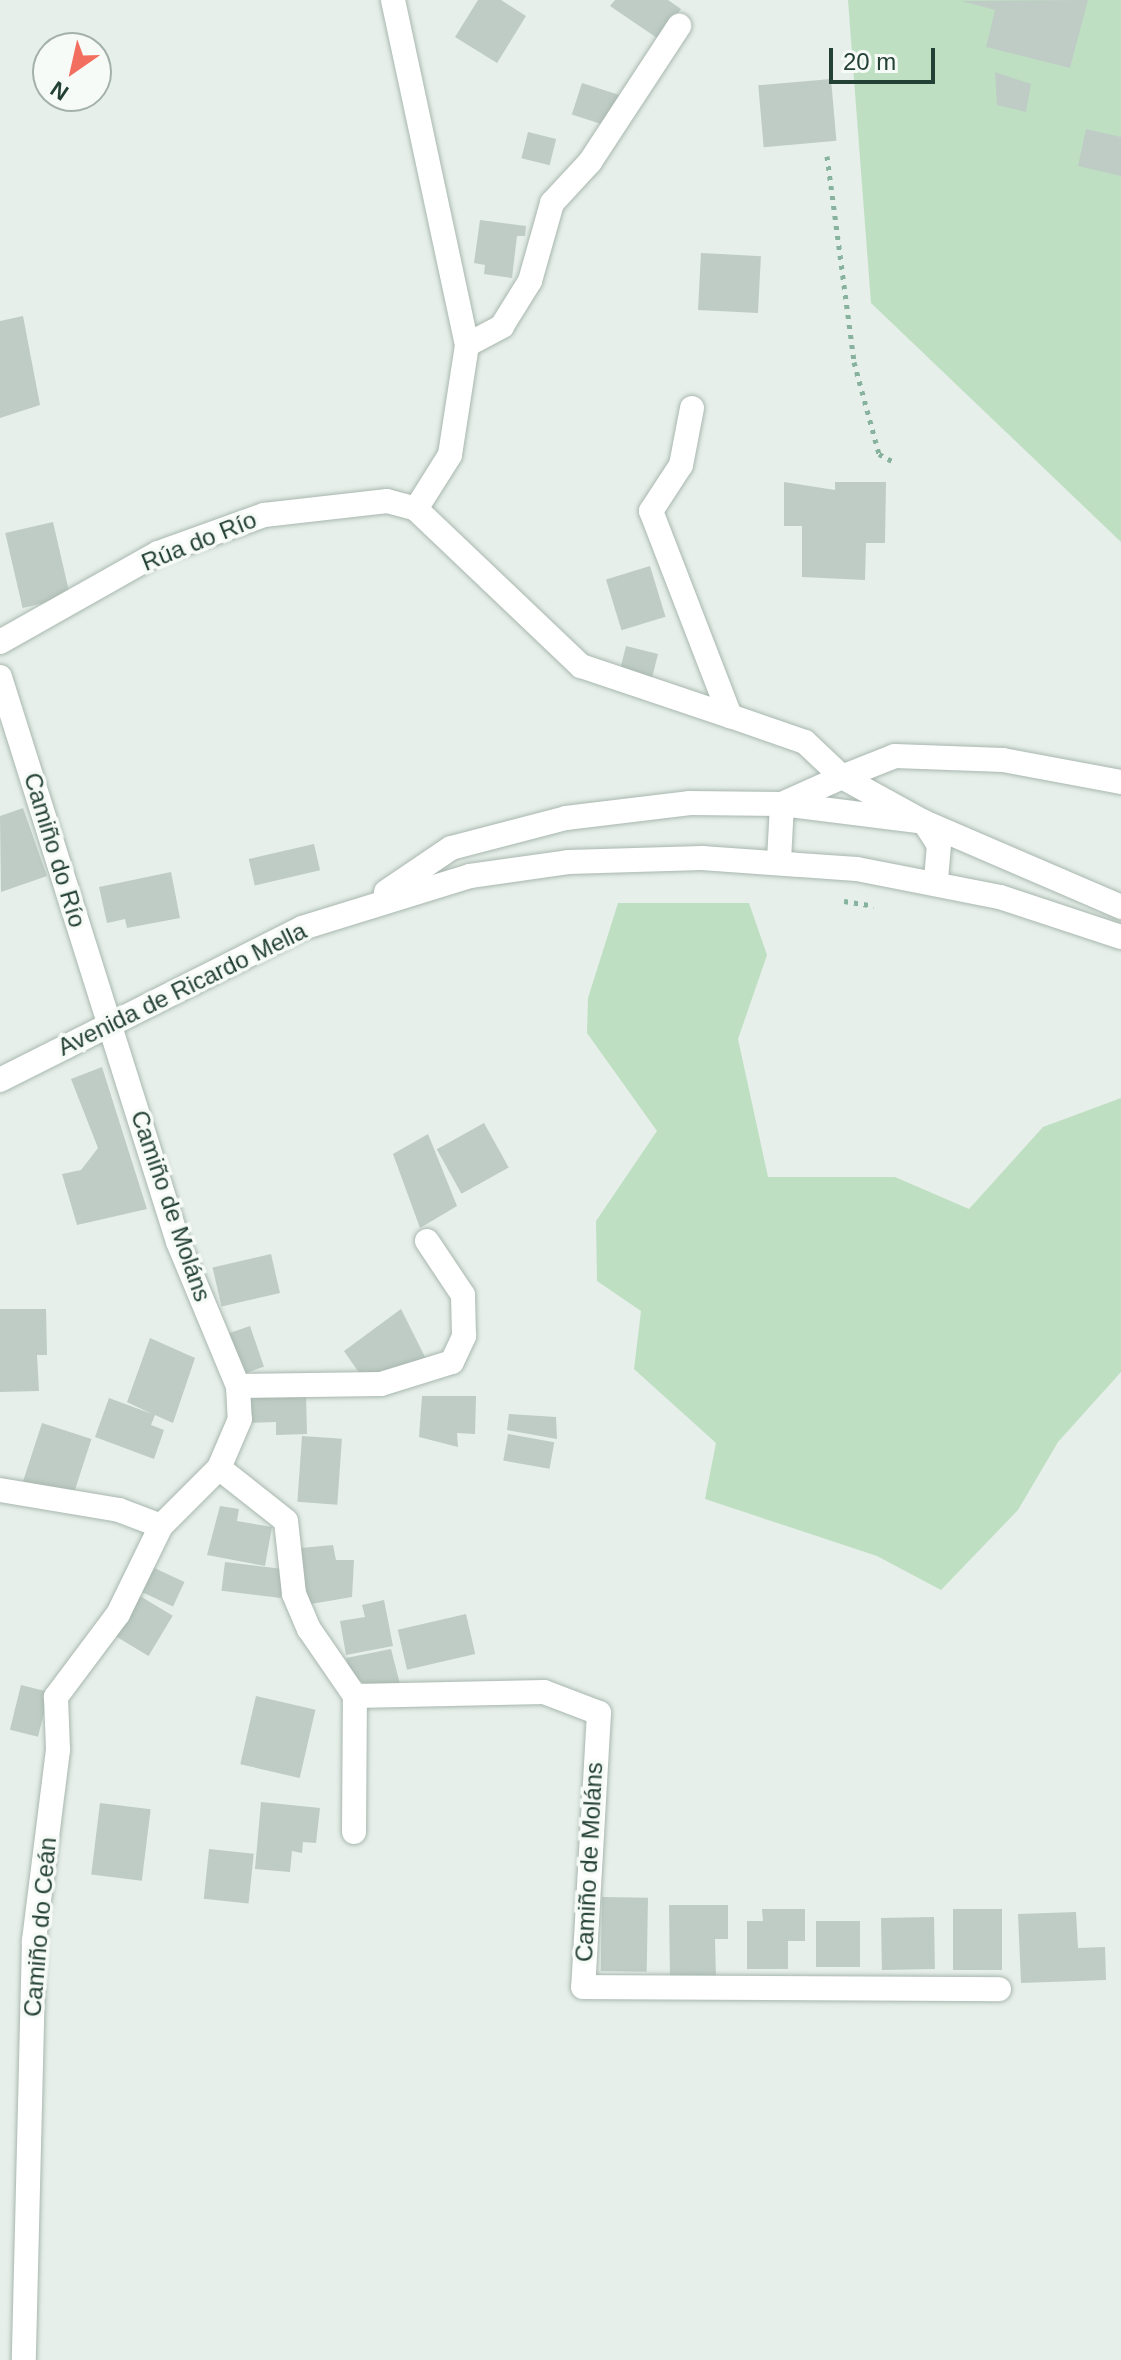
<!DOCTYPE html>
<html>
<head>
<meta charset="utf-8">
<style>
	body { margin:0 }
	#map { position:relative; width:1121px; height:2360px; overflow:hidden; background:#e6efe9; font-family:Arial,sans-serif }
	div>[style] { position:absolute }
	.green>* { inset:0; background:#bfdfc3 }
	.building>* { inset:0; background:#beccc5; transform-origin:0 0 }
	.path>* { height:5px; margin-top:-2.5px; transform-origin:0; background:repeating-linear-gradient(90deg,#86b29e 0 4px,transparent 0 10px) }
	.roads { filter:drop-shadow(0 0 2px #a8b7af) drop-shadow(0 0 2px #a8b7af) }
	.street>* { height:24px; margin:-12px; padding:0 12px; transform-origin:12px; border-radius:12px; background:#fff }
	.secondary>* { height:24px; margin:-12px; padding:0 12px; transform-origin:12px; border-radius:12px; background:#fff }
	span { translate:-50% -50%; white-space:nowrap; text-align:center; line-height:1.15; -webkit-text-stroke:7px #f7fbf8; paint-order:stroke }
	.street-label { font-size:24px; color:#244135 }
	.north { position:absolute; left:32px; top:32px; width:80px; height:80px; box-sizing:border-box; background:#f7fbf8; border:2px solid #a3b1aa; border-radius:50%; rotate:214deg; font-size:22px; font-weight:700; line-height:32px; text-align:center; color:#244135 }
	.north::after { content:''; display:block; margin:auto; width:28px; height:36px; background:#f26f60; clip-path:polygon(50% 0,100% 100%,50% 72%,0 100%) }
	.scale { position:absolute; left:829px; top:48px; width:106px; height:36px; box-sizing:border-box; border:4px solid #244135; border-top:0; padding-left:10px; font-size:24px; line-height:28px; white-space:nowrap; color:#244135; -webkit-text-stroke:6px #f7fbf8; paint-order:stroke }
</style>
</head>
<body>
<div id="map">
	<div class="green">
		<i style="clip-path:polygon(848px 0,1121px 0,1121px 542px,871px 303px)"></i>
		<i style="clip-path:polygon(618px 903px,749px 903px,767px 955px,738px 1039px,768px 1177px,895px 1177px,969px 1209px,1043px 1127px,1121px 1098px,1121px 1372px,1058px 1442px,1018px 1510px,941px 1590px,877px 1556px,705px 1499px,716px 1443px,634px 1369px,641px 1311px,597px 1281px,596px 1221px,657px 1131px,587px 1033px,588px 998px)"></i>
	</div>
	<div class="building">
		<i style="clip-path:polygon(478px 0,501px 0,526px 16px,497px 63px,455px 37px)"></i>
		<i style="clip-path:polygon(615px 0,668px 0,681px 9px,660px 40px,610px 6px)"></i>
		<i style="clip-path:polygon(1088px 0,1070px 68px,986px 47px,995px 10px,961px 1px)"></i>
		<i style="clip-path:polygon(995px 72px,1031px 84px,1026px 112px,997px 105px)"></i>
		<i style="left:831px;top:79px;width:62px;height:73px;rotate:85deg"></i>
		<i style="left:582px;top:83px;width:40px;height:33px;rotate:18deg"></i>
		<i style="clip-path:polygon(1086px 129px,1121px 137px,1121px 176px,1078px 166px)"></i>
		<i style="left:528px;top:132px;width:29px;height:27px;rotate:14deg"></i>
		<i style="clip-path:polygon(480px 220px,526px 226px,525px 236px,517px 236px,512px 278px,484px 274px,485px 265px,474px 263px)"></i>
		<i style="left:701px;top:253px;width:60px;height:57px;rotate:3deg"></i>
		<i style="clip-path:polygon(23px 316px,40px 405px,0 418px,0 321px)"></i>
		<i style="clip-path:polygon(784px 482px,835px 490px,835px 482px,886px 482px,885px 543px,866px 543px,865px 580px,802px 577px,802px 526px,784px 526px)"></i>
		<i style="left:53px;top:522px;width:77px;height:49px;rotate:77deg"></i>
		<i style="left:650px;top:566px;width:53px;height:46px;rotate:73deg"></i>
		<i style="left:626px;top:646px;width:33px;height:34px;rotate:14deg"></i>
		<i style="clip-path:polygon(23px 808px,47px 876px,1px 892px,0 816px)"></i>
		<i style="left:314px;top:844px;width:27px;height:67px;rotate:77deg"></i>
		<i style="clip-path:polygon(171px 872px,180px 918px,127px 928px,125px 919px,107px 923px,99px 887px)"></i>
		<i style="clip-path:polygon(102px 1067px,147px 1209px,77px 1225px,62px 1174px,81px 1170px,98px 1148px,71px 1079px)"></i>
		<i style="left:484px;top:1123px;width:51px;height:54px;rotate:61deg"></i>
		<i style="clip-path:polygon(428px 1134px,457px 1206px,420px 1228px,393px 1154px)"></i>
		<i style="left:271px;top:1254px;width:40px;height:60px;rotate:77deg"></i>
		<i style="clip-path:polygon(0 1309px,46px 1309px,47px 1355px,37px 1355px,39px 1391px,0 1392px)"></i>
		<i style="clip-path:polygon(401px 1309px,429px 1365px,364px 1380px,344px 1351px)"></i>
		<i style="left:250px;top:1326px;width:43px;height:27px;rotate:71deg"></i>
		<i style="clip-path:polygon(150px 1338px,195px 1358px,173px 1423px,155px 1415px,151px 1425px,164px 1430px,154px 1459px,95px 1437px,109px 1398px,152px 1414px,127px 1402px)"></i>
		<i style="clip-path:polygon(306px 1394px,307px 1434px,276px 1435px,276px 1422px,246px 1423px,245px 1395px)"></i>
		<i style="clip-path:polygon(422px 1396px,476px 1396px,475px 1434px,457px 1433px,458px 1447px,419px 1437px)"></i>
		<i style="clip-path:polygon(509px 1414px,556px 1417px,557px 1439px,507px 1430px)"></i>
		<i style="left:42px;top:1423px;width:52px;height:61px;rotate:18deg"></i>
		<i style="left:508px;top:1434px;width:47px;height:27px;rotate:10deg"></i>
		<i style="left:302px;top:1436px;width:40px;height:66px;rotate:4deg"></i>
		<i style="clip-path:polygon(220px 1506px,239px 1509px,237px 1521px,272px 1527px,265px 1566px,207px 1555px)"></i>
		<i style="clip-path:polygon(333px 1545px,336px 1560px,354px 1560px,352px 1597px,305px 1605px,301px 1548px)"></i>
		<i style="left:225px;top:1562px;width:60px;height:29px;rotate:7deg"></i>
		<i style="left:150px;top:1566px;width:38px;height:27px;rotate:25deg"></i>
		<i style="left:135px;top:1593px;width:44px;height:47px;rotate:31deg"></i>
		<i style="clip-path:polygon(384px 1600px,393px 1646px,346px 1655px,340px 1621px,365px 1617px,362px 1605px)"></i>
		<i style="left:466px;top:1614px;width:41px;height:70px;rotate:77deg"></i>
		<i style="clip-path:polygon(391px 1649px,401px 1688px,373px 1689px,350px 1674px,346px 1658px)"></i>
		<i style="left:21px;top:1685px;width:29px;height:46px;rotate:14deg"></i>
		<i style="left:256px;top:1696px;width:61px;height:70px;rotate:13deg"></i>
		<i style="clip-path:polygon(261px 1802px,320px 1808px,316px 1843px,303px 1842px,302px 1853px,292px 1851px,290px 1872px,255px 1869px)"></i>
		<i style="left:100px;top:1803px;width:51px;height:72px;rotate:7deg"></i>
		<i style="left:209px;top:1849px;width:45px;height:50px;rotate:6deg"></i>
		<i style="left:602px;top:1897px;width:46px;height:74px;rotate:1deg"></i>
		<i style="clip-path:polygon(669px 1905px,728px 1905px,728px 1939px,715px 1939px,716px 1978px,670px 1978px)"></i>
		<i style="clip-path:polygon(762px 1909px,805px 1909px,805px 1941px,788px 1941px,788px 1969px,747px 1969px,747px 1921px,763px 1921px)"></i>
		<i style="left:953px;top:1909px;width:49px;height:61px"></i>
		<i style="clip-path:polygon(1076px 1912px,1078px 1948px,1105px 1947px,1106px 1980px,1021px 1983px,1018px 1914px)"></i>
		<i style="left:934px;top:1917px;width:52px;height:53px;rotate:89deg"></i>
		<i style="left:816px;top:1921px;width:44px;height:46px"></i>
	</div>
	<div class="path">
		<i style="left:827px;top:156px;width:208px;rotate:82.5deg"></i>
		<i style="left:854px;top:362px;width:95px;rotate:74.8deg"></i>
		<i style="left:879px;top:454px;width:19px;rotate:28deg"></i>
		<i style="left:844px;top:901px;width:30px;rotate:9deg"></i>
	</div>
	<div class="roads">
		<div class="street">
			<i style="left:393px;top:0;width:353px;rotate:77.9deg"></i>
			<i style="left:467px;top:345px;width:111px;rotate:98.8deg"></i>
			<i style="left:450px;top:455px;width:64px;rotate:122.2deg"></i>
			<i style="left:467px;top:345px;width:40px;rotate:-28deg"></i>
			<i style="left:502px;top:326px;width:53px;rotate:-58.1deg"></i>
			<i style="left:530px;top:281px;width:81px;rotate:-74.2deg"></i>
			<i style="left:552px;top:203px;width:56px;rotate:-47.2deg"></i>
			<i style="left:590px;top:162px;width:163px;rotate:-56.8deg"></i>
			<i style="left:692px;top:408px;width:58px;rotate:100.9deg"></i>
			<i style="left:681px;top:465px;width:55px;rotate:123.1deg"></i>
			<i style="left:651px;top:511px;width:220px;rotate:68.9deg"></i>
			<i style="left:730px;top:716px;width:79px;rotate:19.1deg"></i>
			<i style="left:805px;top:742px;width:51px;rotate:43.4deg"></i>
			<i style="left:842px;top:777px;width:57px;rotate:-21.6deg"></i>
			<i style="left:895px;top:756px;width:108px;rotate:2.1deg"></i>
			<i style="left:1003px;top:760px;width:120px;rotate:10.6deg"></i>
			<i style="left:416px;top:509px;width:228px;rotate:43.6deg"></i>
			<i style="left:581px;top:666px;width:157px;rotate:18.6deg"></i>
			<i style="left:0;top:642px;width:181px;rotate:-29.4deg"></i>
			<i style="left:158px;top:553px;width:113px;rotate:-19.7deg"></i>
			<i style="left:264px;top:515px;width:124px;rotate:-6.5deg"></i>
			<i style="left:387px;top:501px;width:30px;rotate:15deg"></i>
			<i style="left:0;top:677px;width:592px;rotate:72.51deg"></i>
			<i style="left:178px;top:1242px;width:156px;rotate:67.4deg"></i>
			<i style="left:238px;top:1386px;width:33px;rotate:87deg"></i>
			<i style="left:240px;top:1419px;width:53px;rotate:113.2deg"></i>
			<i style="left:219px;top:1468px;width:82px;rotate:135deg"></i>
			<i style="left:161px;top:1526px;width:98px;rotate:116deg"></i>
			<i style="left:118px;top:1614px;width:104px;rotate:126.8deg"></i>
			<i style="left:56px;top:1697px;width:53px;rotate:87.8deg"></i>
			<i style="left:58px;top:1750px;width:193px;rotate:97.2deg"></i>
			<i style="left:34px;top:1941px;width:419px;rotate:91.4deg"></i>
			<i style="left:238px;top:1386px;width:143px;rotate:-0.8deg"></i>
			<i style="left:381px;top:1384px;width:74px;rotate:-17.2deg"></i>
			<i style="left:452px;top:1362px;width:29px;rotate:-65deg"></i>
			<i style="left:464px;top:1336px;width:41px;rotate:-91.4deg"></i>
			<i style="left:463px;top:1295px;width:65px;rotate:-123.7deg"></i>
			<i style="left:219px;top:1468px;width:85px;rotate:38.3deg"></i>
			<i style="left:286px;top:1521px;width:73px;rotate:83.7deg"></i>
			<i style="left:294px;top:1594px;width:38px;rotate:67deg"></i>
			<i style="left:309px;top:1629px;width:81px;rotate:55.5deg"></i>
			<i style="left:355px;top:1696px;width:189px;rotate:-1.2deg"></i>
			<i style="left:544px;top:1692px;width:59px;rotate:20.9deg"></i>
			<i style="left:599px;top:1713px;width:274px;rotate:93.3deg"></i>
			<i style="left:583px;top:1987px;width:416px;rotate:0.3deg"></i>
			<i style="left:0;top:1490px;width:121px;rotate:9.5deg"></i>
			<i style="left:119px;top:1510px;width:45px;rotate:20.9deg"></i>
			<i style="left:354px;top:1832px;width:136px;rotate:-89.6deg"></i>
		</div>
		<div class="secondary">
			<i style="left:779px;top:860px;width:56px;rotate:-86.9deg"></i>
			<i style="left:782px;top:804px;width:66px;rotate:-24.2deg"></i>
			<i style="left:842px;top:777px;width:94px;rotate:28.8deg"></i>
			<i style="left:924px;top:822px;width:27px;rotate:57deg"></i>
			<i style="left:939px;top:845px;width:37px;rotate:95deg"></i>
			<i style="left:386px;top:892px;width:78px;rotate:-34.1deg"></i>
			<i style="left:451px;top:848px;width:119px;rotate:-14.6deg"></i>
			<i style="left:566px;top:818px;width:125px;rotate:-6.9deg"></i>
			<i style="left:690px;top:803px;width:92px;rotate:0.6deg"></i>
			<i style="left:782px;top:804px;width:143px;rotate:7.2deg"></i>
			<i style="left:924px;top:822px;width:215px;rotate:23.3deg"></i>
			<i style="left:0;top:1080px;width:338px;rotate:-26.7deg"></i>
			<i style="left:302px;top:928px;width:176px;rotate:-17.2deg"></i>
			<i style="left:470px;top:876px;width:99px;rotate:-8.1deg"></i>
			<i style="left:568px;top:862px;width:134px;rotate:-1.7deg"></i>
			<i style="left:702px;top:858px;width:155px;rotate:4.1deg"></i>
			<i style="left:857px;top:869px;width:146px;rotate:11.1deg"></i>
			<i style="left:1000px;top:897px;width:127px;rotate:18.3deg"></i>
		</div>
	</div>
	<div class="street-label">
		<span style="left:199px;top:541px;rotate:-22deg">Rúa do Río</span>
		<span style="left:55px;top:850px;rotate:73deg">Camiño do Río</span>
		<span style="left:182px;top:989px;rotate:-26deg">Avenida de Ricardo Mella</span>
		<span style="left:171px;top:1206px;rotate:71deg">Camiño de Moláns</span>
		<span style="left:589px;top:1862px;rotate:-87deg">Camiño de Moláns</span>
		<span style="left:40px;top:1927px;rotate:-85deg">Camiño do Ceán</span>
	</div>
	<div class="north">N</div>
	<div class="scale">20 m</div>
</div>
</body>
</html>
